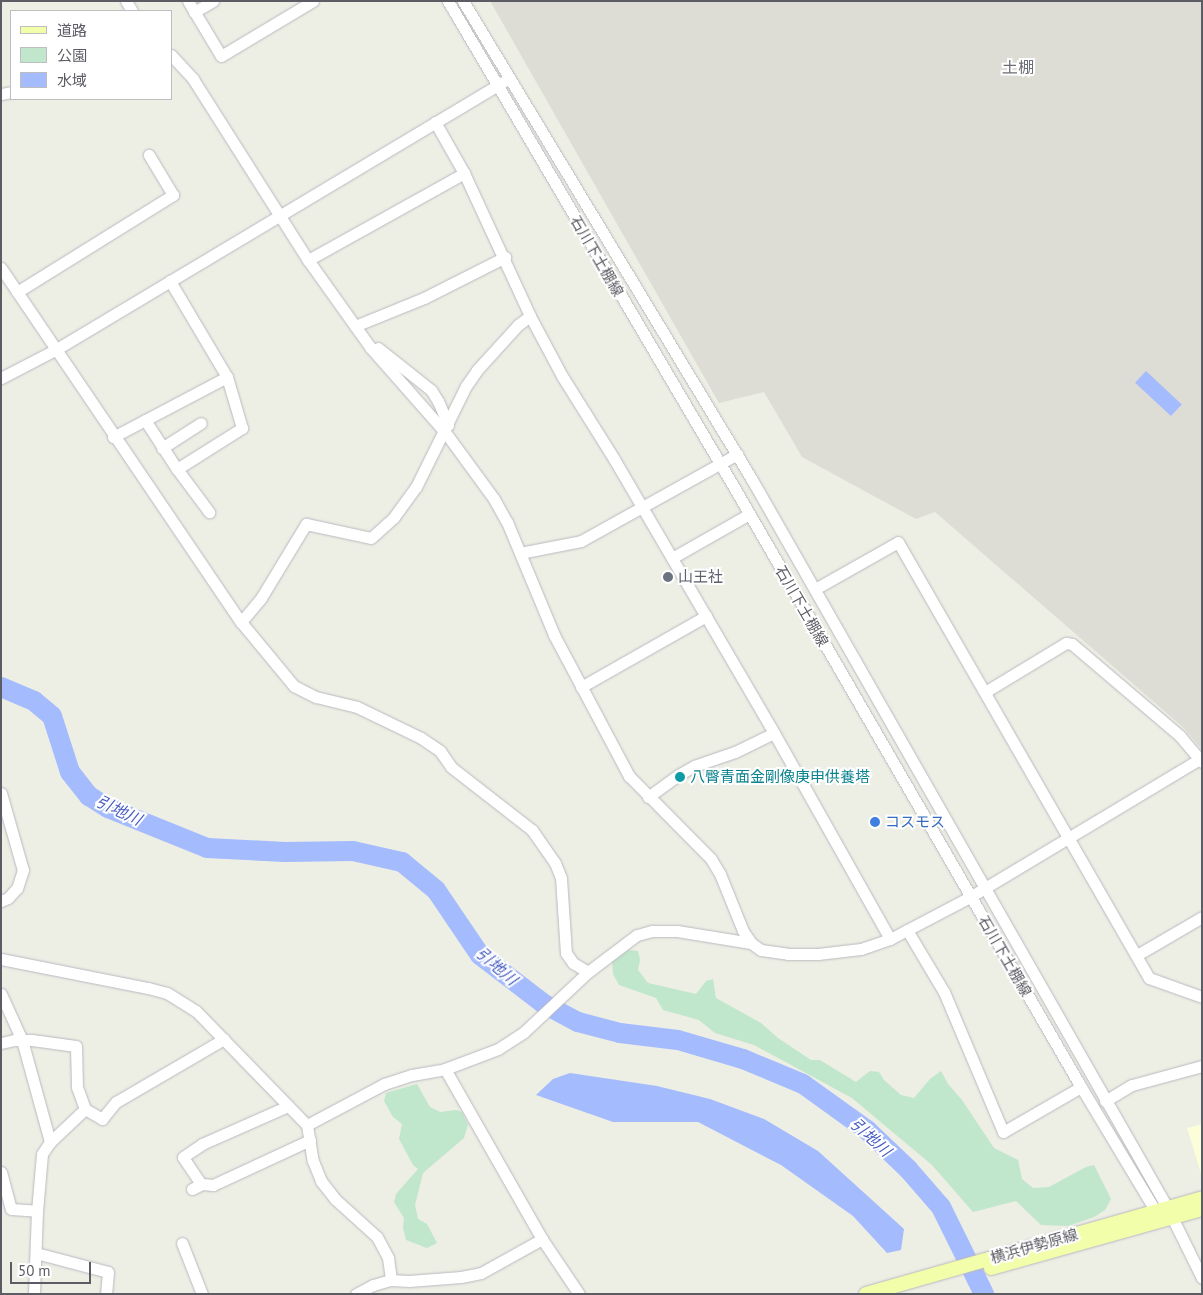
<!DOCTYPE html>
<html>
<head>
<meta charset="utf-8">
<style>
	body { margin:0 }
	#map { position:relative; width:1203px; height:1295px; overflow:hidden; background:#edeee4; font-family:"PT Sans","Noto Sans JP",sans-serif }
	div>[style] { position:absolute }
	.commercial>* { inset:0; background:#fbfed9 }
	.industrial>* { inset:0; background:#ddddd6 }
	.green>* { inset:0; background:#c0e6cc }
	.water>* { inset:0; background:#a4bbfe; transform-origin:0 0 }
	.river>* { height:20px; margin:-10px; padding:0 10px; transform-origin:10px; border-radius:10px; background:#a4bbfe }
	.roads { filter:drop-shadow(0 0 1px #b9b9c0) drop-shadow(0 0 1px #b9b9c0) }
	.minor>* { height:11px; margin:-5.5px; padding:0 5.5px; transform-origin:5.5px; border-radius:5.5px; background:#fff }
	.major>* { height:14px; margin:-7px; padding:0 7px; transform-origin:7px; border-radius:7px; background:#f2fea9 }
	.dots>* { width:14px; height:14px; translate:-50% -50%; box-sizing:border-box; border:2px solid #fff; border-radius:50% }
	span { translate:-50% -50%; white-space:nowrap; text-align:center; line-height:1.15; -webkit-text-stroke:4px #fff; paint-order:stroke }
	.street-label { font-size:15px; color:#5c5d64 }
	.worship-label { font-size:15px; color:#5b616d }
	.left { translate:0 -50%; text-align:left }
	.culture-label { font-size:15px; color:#0d838f }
	.shop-label { font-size:15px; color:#366cbe }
	.neighbourhood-label { font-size:16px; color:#6d6f76 }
	.water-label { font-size:16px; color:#465cc2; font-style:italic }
	.frame { position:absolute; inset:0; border:2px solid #5c5d64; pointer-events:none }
	.legend { position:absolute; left:10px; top:10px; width:162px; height:90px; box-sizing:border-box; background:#fff; border:1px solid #bebec1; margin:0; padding:6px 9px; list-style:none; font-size:15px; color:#5c5d64 }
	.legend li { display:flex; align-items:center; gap:10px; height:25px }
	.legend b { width:25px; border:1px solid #bebec1 }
	.scale { position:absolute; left:10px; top:1262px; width:81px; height:22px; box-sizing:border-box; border:2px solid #5c5d64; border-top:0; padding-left:6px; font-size:15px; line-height:18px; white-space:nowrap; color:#5c5d64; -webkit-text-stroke:4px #fff; paint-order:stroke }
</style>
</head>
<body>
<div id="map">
	<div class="commercial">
		<i style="clip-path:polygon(1202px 1124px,1202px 1177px,1187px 1128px)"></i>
	</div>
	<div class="industrial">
		<i style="clip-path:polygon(490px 1px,1202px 1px,1202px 750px,1184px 728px,935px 512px,916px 519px,802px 457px,764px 392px,719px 403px)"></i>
	</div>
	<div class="green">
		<i style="clip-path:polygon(629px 950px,638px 951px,640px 960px,638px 970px,648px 983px,696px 994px,706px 981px,713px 979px,716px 998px,761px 1023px,778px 1038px,811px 1060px,820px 1060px,856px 1082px,870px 1071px,879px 1072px,884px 1080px,901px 1095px,914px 1098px,930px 1079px,941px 1071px,948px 1084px,962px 1100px,994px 1148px,1018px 1160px,1022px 1179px,1033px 1188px,1049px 1187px,1086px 1167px,1094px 1165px,1111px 1199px,1105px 1210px,1094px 1217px,1068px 1226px,1041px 1225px,1016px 1201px,973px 1212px,932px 1165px,852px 1098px,754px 1045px,715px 1033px,699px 1020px,663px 1010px,656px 998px,619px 985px,613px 974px,612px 959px)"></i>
		<i style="clip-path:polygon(417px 1084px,430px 1107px,440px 1112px,456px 1110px,462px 1112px,468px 1125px,464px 1138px,423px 1173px,415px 1205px,418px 1219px,427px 1224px,437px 1243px,427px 1248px,406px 1240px,403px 1228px,404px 1218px,394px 1202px,396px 1194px,418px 1169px,413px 1165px,399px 1139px,402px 1124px,393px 1117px,384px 1101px,386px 1093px)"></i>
	</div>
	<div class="water">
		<i style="left:1146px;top:371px;width:49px;height:16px;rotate:43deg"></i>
		<i style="clip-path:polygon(570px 1073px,657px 1086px,710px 1099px,764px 1119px,818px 1151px,904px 1229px,901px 1250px,887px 1253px,853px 1216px,781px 1165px,698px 1122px,613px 1122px,536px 1095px,553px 1079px)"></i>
	</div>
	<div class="river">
		<i style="left:1px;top:687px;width:36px;rotate:23deg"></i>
		<i style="left:34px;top:701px;width:23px;rotate:40deg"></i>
		<i style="left:52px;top:716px;width:59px;rotate:72.2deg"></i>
		<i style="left:70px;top:772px;width:31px;rotate:52deg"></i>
		<i style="left:89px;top:796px;width:22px;rotate:32deg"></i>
		<i style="left:108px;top:808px;width:107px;rotate:22deg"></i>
		<i style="left:207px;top:848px;width:78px;rotate:2.9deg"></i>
		<i style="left:285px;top:852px;width:68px;rotate:-0.8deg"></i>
		<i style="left:353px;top:851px;width:50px;rotate:12.7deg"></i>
		<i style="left:402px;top:862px;width:44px;rotate:39.5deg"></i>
		<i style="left:436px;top:890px;width:78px;rotate:55.9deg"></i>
		<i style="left:480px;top:955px;width:81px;rotate:37.4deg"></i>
		<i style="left:544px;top:1004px;width:38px;rotate:28deg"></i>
		<i style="left:578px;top:1022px;width:43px;rotate:14.7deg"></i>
		<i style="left:620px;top:1033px;width:58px;rotate:6.9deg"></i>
		<i style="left:678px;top:1040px;width:68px;rotate:16.3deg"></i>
		<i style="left:743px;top:1059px;width:65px;rotate:22.6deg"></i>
		<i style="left:803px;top:1084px;width:79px;rotate:35.7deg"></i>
		<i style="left:867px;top:1130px;width:57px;rotate:43.6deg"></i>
		<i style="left:908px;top:1169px;width:50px;rotate:49deg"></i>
		<i style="left:941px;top:1207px;width:97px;rotate:63.7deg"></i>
	</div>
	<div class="roads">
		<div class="minor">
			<i style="left:126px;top:1px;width:12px;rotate:59deg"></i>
			<i style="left:188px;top:1px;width:64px;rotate:59deg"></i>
			<i style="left:221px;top:56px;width:107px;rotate:-30.9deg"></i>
			<i style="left:448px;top:1px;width:566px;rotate:59.54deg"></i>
			<i style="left:735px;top:489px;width:691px;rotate:59.95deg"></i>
			<i style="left:1081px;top:1087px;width:152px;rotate:59deg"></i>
			<i style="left:463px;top:1px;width:557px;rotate:58.88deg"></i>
			<i style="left:751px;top:478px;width:839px;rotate:60.29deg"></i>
			<i style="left:1167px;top:1207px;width:79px;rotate:63.8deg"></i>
			<i style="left:194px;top:12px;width:22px;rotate:-30deg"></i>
			<i style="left:171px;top:55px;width:33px;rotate:47deg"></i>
			<i style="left:193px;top:79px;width:214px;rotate:57.6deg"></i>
			<i style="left:308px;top:260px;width:107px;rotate:54.5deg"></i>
			<i style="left:370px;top:347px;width:113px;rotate:48.6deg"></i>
			<i style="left:445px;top:432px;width:83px;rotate:53.8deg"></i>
			<i style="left:494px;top:499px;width:26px;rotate:61deg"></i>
			<i style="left:507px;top:522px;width:122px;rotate:67.4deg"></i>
			<i style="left:554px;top:635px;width:160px;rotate:62deg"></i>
			<i style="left:629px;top:776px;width:117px;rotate:45.3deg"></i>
			<i style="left:711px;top:859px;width:17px;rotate:59deg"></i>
			<i style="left:720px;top:874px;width:61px;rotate:68deg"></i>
			<i style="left:743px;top:931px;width:14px;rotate:56deg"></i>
			<i style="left:751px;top:943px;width:12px;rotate:35deg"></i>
			<i style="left:761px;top:950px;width:27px;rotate:8deg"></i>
			<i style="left:788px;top:954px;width:30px"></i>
			<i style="left:818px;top:954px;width:43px;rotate:-6.6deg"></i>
			<i style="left:861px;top:949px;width:31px;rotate:-19deg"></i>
			<i style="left:890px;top:939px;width:90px;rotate:-27.7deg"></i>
			<i style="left:970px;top:897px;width:268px;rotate:-31deg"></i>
			<i style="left:1px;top:94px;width:10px;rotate:-11deg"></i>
			<i style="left:435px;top:122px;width:59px;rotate:60.4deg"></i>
			<i style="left:464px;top:173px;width:157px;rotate:65.2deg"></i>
			<i style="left:530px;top:316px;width:68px;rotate:61.9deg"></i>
			<i style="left:562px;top:376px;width:98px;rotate:57.9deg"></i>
			<i style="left:614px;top:459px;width:317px;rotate:59.7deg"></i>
			<i style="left:774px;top:733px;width:236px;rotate:60.6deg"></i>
			<i style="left:308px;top:260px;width:179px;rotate:-29.1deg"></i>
			<i style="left:1px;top:268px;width:428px;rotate:55.9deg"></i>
			<i style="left:241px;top:622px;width:83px;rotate:50.4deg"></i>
			<i style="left:294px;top:686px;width:25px;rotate:27deg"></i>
			<i style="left:316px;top:697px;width:42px;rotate:13.7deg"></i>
			<i style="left:357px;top:707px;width:71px;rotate:25.8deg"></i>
			<i style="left:421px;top:738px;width:23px;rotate:34deg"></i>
			<i style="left:440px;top:751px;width:19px;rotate:55deg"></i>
			<i style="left:451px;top:767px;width:103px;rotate:37.9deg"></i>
			<i style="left:532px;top:830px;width:40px;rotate:55.1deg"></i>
			<i style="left:555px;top:863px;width:16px;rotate:68deg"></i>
			<i style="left:561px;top:878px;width:75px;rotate:86.2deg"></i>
			<i style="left:566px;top:953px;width:12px;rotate:55deg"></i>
			<i style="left:573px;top:963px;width:17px;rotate:31deg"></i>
			<i style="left:17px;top:292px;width:184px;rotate:-31.9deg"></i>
			<i style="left:173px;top:195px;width:47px;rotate:-121deg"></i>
			<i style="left:355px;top:326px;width:74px;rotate:-22.1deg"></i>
			<i style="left:424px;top:298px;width:91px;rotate:-26.8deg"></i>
			<i style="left:378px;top:348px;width:68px;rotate:38.4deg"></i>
			<i style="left:431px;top:390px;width:13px;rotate:58deg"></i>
			<i style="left:438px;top:401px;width:26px;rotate:67deg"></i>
			<i style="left:1px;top:378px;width:61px;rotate:-27.4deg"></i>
			<i style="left:55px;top:350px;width:522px;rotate:-30.89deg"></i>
			<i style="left:145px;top:420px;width:59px;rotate:56.9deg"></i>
			<i style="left:177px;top:469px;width:54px;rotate:53.3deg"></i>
			<i style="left:113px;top:437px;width:129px;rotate:-27.8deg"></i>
			<i style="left:227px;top:377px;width:112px;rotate:-120.7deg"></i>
			<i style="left:162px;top:448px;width:46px;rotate:-32.7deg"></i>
			<i style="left:177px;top:469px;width:77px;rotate:-32.2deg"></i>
			<i style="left:242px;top:428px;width:53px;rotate:-106.4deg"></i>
			<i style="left:520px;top:553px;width:62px;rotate:-11.1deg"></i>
			<i style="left:581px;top:541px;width:179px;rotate:-29.1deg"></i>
			<i style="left:672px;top:558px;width:89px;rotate:-29.7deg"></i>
			<i style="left:815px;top:589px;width:95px;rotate:-29.5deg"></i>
			<i style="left:898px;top:542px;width:503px;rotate:60.07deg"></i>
			<i style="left:1149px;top:978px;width:56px;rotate:19.7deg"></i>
			<i style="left:241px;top:622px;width:31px;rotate:-50deg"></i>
			<i style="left:261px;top:598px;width:87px;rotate:-58.7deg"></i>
			<i style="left:306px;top:524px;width:66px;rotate:12.2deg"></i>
			<i style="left:371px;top:538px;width:31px;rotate:-42deg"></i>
			<i style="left:394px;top:517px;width:37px;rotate:-54deg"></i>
			<i style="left:416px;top:487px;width:113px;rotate:-63.7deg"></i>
			<i style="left:466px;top:386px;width:19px;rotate:-55deg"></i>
			<i style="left:477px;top:370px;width:61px;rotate:-47.7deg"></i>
			<i style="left:518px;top:325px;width:15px;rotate:-37deg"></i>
			<i style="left:581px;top:687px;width:144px;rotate:-29.6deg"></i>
			<i style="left:985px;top:692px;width:95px;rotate:-31.2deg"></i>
			<i style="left:1066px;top:643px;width:6px;rotate:9deg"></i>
			<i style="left:1072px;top:644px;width:142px;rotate:40.4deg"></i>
			<i style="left:1180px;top:736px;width:34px;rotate:50deg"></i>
			<i style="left:1px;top:793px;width:80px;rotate:74.1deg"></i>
			<i style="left:23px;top:870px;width:19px;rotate:108deg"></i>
			<i style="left:17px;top:888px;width:13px;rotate:132deg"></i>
			<i style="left:8px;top:898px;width:8px;rotate:157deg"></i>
			<i style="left:648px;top:797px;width:37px;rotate:-36deg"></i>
			<i style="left:678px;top:775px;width:18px;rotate:-29deg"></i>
			<i style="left:694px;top:766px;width:43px;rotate:-18.9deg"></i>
			<i style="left:735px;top:752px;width:43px;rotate:-26deg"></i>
			<i style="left:907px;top:930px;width:72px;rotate:59.2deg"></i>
			<i style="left:944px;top:992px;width:152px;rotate:67.1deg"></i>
			<i style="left:1003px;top:1132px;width:90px;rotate:-30deg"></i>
			<i style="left:1137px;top:955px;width:75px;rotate:-30.3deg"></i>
			<i style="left:1px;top:959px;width:150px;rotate:11.2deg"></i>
			<i style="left:148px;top:988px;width:20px;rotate:15deg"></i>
			<i style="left:167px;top:993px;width:34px;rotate:32deg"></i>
			<i style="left:196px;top:1011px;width:159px;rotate:45.8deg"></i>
			<i style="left:307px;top:1125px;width:36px;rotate:81deg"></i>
			<i style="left:313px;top:1161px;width:22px;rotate:68deg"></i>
			<i style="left:321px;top:1181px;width:23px;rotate:52deg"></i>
			<i style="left:335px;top:1199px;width:57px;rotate:42.1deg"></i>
			<i style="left:377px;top:1237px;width:24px;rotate:62deg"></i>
			<i style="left:388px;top:1258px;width:22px;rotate:82deg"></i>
			<i style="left:1px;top:994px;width:51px;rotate:65.5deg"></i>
			<i style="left:22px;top:1040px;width:106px;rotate:74.6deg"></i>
			<i style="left:1px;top:1043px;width:13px;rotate:-13deg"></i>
			<i style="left:14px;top:1040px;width:18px"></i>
			<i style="left:32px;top:1040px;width:44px;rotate:7.8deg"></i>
			<i style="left:76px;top:1046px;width:41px;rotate:88.6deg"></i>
			<i style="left:77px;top:1087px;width:23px;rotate:70deg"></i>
			<i style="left:85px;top:1109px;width:48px;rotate:136.7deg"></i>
			<i style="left:50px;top:1142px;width:14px;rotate:124deg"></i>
			<i style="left:42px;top:1154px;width:57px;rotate:95deg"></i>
			<i style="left:37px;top:1211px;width:83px;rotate:92.1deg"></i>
			<i style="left:445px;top:1069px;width:196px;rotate:60.3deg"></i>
			<i style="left:542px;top:1239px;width:66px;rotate:56.1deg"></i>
			<i style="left:1105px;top:1101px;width:31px;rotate:-31deg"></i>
			<i style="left:1132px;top:1085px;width:73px;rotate:-15.2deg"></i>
			<i style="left:85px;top:1109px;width:20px;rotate:30deg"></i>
			<i style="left:102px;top:1119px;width:22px;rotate:-51deg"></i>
			<i style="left:116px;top:1102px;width:125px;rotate:-30.3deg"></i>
			<i style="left:307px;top:1125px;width:87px;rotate:-28deg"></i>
			<i style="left:384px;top:1084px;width:29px;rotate:-18deg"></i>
			<i style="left:412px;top:1075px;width:34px;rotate:-10deg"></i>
			<i style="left:445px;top:1069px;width:57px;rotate:-20.7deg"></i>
			<i style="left:498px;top:1049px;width:31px;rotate:-33deg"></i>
			<i style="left:524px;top:1032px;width:88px;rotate:-43.2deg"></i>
			<i style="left:588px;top:972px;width:61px;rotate:-37.1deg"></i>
			<i style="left:637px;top:935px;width:16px;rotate:-15deg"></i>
			<i style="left:652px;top:931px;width:25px"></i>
			<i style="left:677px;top:931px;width:75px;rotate:9.2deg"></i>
			<i style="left:1px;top:1172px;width:38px;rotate:75deg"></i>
			<i style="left:11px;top:1209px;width:26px;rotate:4deg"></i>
			<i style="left:201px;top:1184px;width:32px;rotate:-124deg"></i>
			<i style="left:183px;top:1157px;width:23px;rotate:-34deg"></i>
			<i style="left:202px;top:1144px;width:94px;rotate:-23.8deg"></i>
			<i style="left:192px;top:1189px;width:11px;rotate:-27deg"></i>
			<i style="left:202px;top:1184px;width:11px;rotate:5deg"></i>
			<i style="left:213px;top:1185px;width:107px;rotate:-24.9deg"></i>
			<i style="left:182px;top:1243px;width:55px;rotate:68.6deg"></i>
			<i style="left:36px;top:1253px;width:74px;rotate:14.8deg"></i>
			<i style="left:108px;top:1272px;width:22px;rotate:95deg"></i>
			<i style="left:356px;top:1294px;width:19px;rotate:-28deg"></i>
			<i style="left:373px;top:1285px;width:19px;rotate:-16deg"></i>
			<i style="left:391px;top:1280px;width:18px;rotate:3deg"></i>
			<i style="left:409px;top:1281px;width:52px;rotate:-4.4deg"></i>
			<i style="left:461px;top:1277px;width:20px;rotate:-11deg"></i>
			<i style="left:481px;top:1273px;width:70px;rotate:-29.1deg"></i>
		</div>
		<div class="major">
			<i style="left:991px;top:1268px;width:219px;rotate:-15.6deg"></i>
			<i style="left:866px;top:1294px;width:349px;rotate:-15.9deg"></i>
		</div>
	</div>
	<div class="dots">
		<i style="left:668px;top:577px;background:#6b7280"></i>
		<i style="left:680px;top:777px;background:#0f9aa8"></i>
		<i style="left:875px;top:822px;background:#3f7fe0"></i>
	</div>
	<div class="street-label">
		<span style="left:597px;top:256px;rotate:60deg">石川下土棚線</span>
		<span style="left:802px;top:606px;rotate:60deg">石川下土棚線</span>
		<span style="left:1005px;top:956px;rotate:60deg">石川下土棚線</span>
		<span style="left:1034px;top:1246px;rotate:-16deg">横浜伊勢原線</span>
	</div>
	<div class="worship-label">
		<span class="left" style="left:678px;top:577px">山王社</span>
	</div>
	<div class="culture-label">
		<span class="left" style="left:690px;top:777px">八臀青面金剛像庚申供養塔</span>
	</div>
	<div class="shop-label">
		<span class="left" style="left:885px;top:822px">コスモス</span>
	</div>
	<div class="neighbourhood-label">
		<span style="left:1018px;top:67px">土棚</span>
	</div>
	<div class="water-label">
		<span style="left:119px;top:810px;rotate:25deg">引地川</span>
		<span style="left:497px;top:966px;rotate:41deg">引地川</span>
		<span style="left:871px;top:1137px;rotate:42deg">引地川</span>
	</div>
	<div class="frame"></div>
	<ul class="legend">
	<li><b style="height:6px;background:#f2fea9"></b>道路</li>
	<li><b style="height:14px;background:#c0e6cc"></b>公園</li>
	<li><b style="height:14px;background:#a4bbfe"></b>水域</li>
	</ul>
	<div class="scale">50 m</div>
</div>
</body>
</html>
